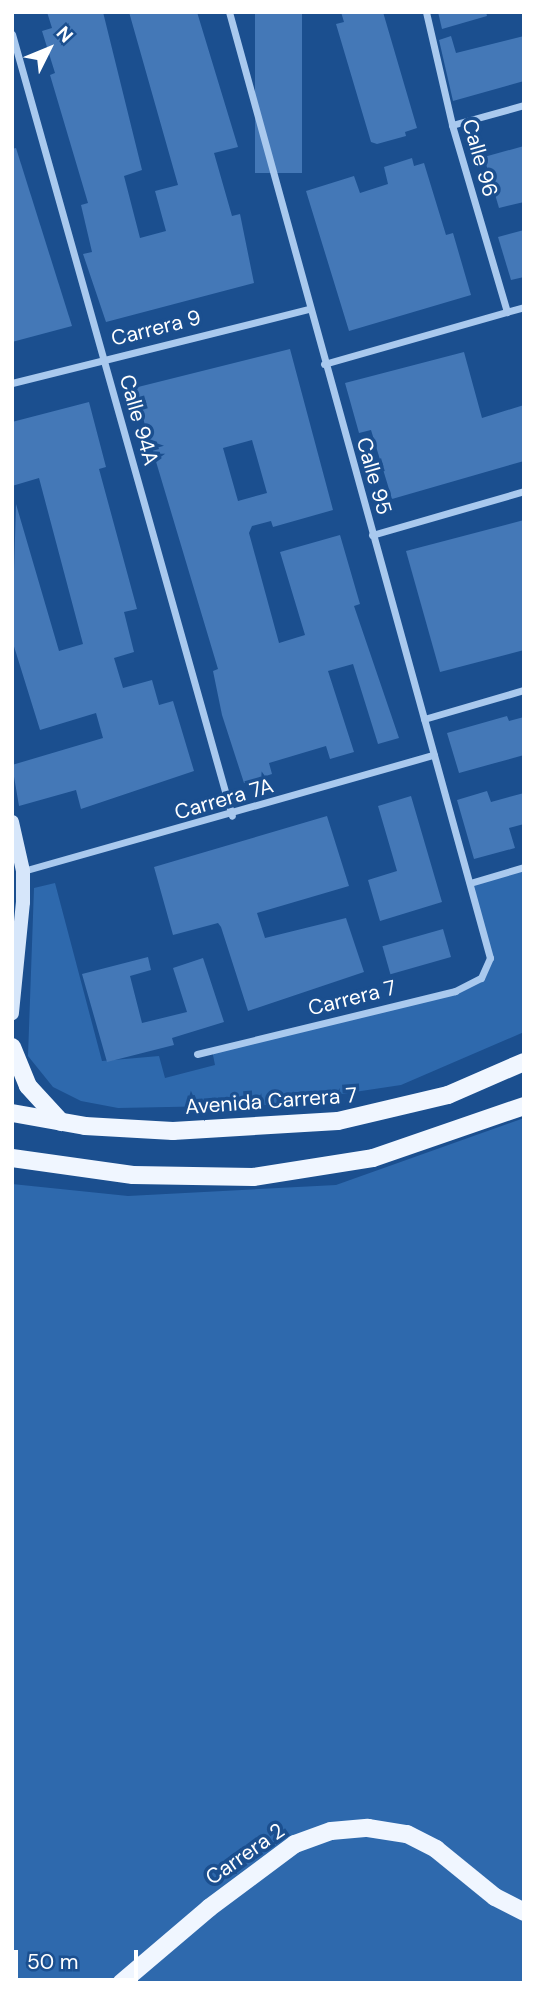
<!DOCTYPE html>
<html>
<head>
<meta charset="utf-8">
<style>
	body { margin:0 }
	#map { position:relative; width:536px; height:1995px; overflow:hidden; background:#1b4f8f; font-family:"DM Sans",sans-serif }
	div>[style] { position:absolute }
	.green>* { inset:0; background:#2e69ad }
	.building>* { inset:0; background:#4478b7; transform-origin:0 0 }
	.minor>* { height:7px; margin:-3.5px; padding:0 3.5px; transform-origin:3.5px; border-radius:3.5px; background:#a9c9ee }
	.secondary>* { height:14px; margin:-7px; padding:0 7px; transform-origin:7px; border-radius:7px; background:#d6e6fa }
	.primary>* { height:18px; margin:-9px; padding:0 9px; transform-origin:9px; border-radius:9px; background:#f0f6ff }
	span { translate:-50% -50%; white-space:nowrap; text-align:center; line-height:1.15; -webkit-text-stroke:7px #1b4f8f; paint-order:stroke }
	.street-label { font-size:21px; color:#fff }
	.frame { position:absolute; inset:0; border:14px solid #fff; pointer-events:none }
	.north { position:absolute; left:14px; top:14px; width:70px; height:70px; -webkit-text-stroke:5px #1b4f8f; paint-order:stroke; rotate:47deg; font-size:19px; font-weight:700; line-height:28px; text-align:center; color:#fff }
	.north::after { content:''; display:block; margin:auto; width:24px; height:32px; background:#fff; clip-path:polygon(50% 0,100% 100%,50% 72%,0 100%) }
	.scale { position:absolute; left:14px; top:1950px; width:124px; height:32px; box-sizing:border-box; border:4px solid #fff; border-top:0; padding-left:9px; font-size:21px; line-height:24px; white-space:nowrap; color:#fff; -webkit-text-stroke:5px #1b4f8f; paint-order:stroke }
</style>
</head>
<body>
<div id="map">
	<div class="green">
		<i style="clip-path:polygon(524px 867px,524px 1032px,401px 1085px,268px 1105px,118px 1108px,81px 1101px,53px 1087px,28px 1056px,34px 888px,55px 883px,102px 1061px,159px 1056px,165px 1078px,215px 1065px,212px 1050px,455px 991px,481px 978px,490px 958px,470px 883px)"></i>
		<i style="clip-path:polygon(524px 1118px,524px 1983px,12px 1983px,12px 1184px,128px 1196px,336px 1185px)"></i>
	</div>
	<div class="building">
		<i style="clip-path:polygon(47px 12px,103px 12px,142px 170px,124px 176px,140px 238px,166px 231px,155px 191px,178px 185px,129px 12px,197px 12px,238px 147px,214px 153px,232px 216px,240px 214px,254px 283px,106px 322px,83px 254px,92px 252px,81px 205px,88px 203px,50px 75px,55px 73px,42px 31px,52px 28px)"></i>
		<i style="left:255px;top:12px;width:47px;height:161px"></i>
		<i style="clip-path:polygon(341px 12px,383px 12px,417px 128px,405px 132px,406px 136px,377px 144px,371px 142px,336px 24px,344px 22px)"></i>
		<i style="clip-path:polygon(438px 12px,486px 12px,487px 16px,442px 29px)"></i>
		<i style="clip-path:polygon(451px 36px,456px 53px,524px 36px,524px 81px,453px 101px,439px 40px)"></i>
		<i style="clip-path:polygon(524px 146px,524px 202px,499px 208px,484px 157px)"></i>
		<i style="clip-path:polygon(16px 148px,72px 326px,12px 342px,12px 149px)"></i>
		<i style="clip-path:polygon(412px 158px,414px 166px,424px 163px,446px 235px,453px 233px,471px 295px,349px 331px,306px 191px,354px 176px,360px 193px,388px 184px,384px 167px)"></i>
		<i style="clip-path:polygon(524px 230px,524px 277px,511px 280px,498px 237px)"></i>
		<i style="clip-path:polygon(evenodd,290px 349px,333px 510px,273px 527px,271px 521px,252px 526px,249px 533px,279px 643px,305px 635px,280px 552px,340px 535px,360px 604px,354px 606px,399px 738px,378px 744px,353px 664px,328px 671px,354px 752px,330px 759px,326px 746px,269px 763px,272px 774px,244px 783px,222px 715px,213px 671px,218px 669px,134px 388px,290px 349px,252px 440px,267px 493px,238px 501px,223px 448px,252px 440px)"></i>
		<i style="clip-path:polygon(464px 352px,482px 418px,524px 405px,524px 461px,392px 499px,371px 430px,359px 433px,345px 383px)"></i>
		<i style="clip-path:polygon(89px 402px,106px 467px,99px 469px,137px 609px,124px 612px,134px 652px,114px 658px,123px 688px,152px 680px,159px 705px,173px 701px,194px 771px,81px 809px,76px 790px,19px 806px,12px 765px,103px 738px,96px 713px,40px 730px,12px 640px,16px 504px,59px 651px,83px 644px,39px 478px,12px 486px,12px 422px)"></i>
		<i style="clip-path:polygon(524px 520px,524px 650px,440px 672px,406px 551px)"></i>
		<i style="clip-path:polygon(507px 716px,509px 721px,524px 717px,524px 755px,459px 773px,447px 733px)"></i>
		<i style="clip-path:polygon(487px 791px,491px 802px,524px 793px,524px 824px,509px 828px,515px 848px,474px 859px,457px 800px)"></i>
		<i style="clip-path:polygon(411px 796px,442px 902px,380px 921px,368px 880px,397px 871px,378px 806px)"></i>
		<i style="clip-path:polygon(327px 816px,349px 886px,257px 913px,265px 938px,346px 918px,364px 972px,248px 1011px,221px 927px,218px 923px,173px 935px,154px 867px)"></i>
		<i style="left:443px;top:929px;width:29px;height:63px;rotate:74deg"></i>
		<i style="clip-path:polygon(148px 957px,151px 970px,130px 976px,142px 1023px,187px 1012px,173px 968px,203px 958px,224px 1022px,172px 1038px,174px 1045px,107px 1062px,82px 974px)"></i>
	</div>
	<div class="minor">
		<i style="left:426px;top:12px;width:116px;rotate:77deg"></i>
		<i style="left:452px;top:125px;width:195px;rotate:73.6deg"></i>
		<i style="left:12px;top:34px;width:812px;rotate:74.29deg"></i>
		<i style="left:452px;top:125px;width:75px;rotate:-15.5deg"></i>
		<i style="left:324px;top:364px;width:208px;rotate:-15.9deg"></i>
		<i style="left:12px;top:383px;width:306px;rotate:-14deg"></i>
		<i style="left:372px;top:535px;width:158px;rotate:-16.1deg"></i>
		<i style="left:424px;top:719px;width:104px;rotate:-16.2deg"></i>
		<i style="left:23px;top:871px;width:427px;rotate:-15.8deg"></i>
		<i style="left:470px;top:883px;width:56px;rotate:-16.5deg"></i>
		<i style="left:197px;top:1054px;width:266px;rotate:-13.7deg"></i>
		<i style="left:455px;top:991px;width:29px;rotate:-27deg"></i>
		<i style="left:481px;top:978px;width:22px;rotate:-66deg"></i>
		<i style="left:490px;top:958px;width:981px;rotate:-105.42deg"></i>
	</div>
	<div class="secondary">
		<i style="left:12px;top:822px;width:50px;rotate:77.3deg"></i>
		<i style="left:23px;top:871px;width:31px;rotate:90deg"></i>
		<i style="left:23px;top:902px;width:112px;rotate:95.7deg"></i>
	</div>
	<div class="primary">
		<i style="left:12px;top:1047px;width:42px;rotate:67.7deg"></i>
		<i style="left:28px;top:1086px;width:49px;rotate:47.5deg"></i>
		<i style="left:12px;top:1113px;width:74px;rotate:10.1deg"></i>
		<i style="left:85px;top:1126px;width:88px;rotate:3.3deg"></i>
		<i style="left:173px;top:1131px;width:165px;rotate:-3.5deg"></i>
		<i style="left:338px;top:1121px;width:113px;rotate:-13.3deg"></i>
		<i style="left:448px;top:1095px;width:83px;rotate:-23.5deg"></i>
		<i style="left:12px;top:1158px;width:122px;rotate:8deg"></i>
		<i style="left:133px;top:1175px;width:120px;rotate:1deg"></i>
		<i style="left:253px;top:1177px;width:121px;rotate:-9deg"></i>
		<i style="left:373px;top:1158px;width:160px;rotate:-19deg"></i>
		<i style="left:121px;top:1983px;width:116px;rotate:-40.4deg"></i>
		<i style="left:209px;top:1908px;width:107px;rotate:-36.7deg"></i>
		<i style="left:295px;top:1844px;width:38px;rotate:-20deg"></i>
		<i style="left:331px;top:1831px;width:37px;rotate:-5deg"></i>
		<i style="left:368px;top:1828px;width:39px;rotate:9deg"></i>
		<i style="left:407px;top:1834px;width:33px;rotate:27deg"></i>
		<i style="left:436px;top:1849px;width:76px;rotate:39.1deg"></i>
		<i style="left:495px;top:1897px;width:33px;rotate:27deg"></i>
	</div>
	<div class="street-label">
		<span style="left:480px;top:158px;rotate:74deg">Calle 96</span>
		<span style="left:156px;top:328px;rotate:-14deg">Carrera 9</span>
		<span style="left:139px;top:420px;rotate:74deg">Calle 94A</span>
		<span style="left:374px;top:476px;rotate:74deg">Calle 95</span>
		<span style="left:224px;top:799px;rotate:-16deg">Carrera 7A</span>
		<span style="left:352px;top:998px;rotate:-14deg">Carrera 7</span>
		<span style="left:271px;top:1101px;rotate:-4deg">Avenida Carrera 7</span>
		<span style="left:245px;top:1854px;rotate:-35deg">Carrera 2</span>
	</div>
	<div class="frame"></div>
	<div class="north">N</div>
	<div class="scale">50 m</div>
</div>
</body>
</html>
